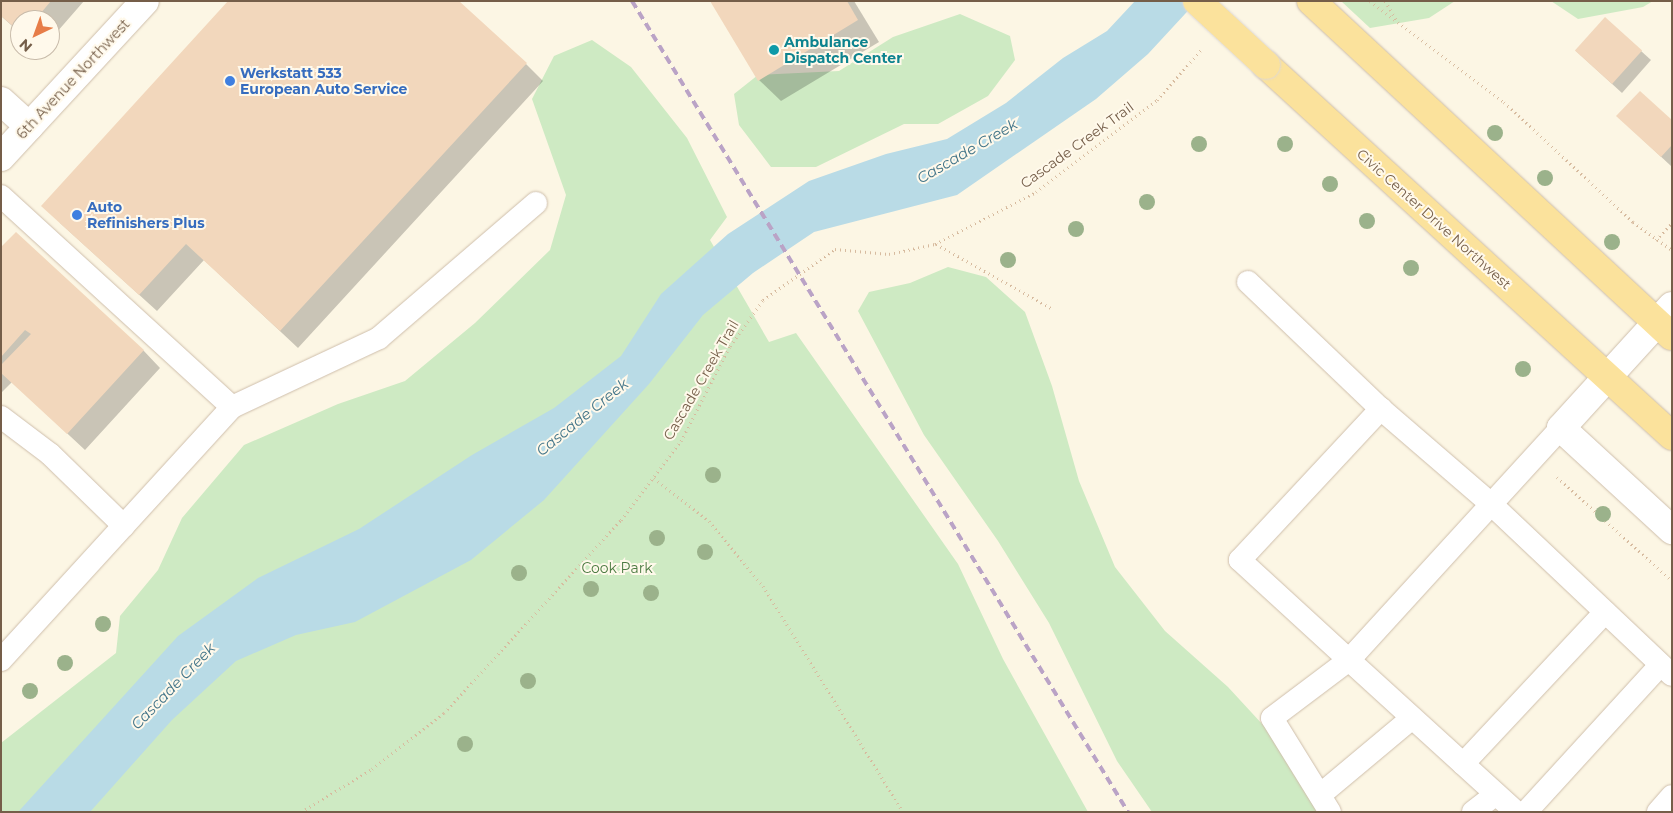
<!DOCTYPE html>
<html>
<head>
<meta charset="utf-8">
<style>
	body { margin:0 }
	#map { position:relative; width:1673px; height:813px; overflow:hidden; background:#fcf6e4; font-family:Montserrat,sans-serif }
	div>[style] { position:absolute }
	.green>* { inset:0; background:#ceeac3 }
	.water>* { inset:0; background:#b9dbe6 }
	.shadow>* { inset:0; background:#0003 }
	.building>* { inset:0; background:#f2d7bc; transform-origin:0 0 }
	.path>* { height:3px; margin-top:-1.5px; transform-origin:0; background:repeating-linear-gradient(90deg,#d7bb9f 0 1px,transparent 0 5px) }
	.roads { filter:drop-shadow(0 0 1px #cebeab) drop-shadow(0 0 1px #cebeab) }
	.lane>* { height:22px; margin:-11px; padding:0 11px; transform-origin:11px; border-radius:11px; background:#fff }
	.street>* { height:28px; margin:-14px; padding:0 14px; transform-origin:14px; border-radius:14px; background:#fff }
	.secondary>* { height:28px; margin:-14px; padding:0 14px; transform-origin:14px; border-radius:14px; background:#fff }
	.primary>* { height:28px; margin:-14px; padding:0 14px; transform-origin:14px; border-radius:14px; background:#fbe29c }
	.rail>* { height:4px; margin-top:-2px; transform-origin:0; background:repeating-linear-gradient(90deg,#baa3c6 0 8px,transparent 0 13px) }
	.bridges { filter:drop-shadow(0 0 1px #ded8d3) drop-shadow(0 0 1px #ded8d3) }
	.primary-bridge>* { height:28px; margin:-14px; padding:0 14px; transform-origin:14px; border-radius:14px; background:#fbe29c }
	.trees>* { width:16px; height:16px; margin:-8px; border-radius:50%; background:#9bb28b }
	.dots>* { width:14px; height:14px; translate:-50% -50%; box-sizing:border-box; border:2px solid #fff9eb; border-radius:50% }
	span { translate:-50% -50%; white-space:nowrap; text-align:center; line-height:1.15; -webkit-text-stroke:4px #fff9eb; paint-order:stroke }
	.culture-label { font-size:14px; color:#0d838f; font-weight:700 }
	.left { translate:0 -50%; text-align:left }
	.shop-label { font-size:14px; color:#366cbe; font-weight:700 }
	.street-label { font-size:14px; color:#755e49 }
	.park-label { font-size:14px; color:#4c7b42 }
	.water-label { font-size:15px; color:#437589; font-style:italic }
	.frame { position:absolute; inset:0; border:2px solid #755e49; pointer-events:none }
	.north { position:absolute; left:10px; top:10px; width:50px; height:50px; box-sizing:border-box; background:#fff9eb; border:1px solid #c8bbaa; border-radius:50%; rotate:222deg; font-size:14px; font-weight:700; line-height:20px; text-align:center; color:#755e49 }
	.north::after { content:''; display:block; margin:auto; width:18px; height:22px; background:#e77d48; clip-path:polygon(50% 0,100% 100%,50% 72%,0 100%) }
</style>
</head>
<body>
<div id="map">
	<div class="green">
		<i style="clip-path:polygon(1341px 1px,1455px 1px,1429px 18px,1370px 28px)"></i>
		<i style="clip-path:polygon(1551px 1px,1653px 1px,1643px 7px,1578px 19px)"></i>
		<i style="clip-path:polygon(960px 14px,1010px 36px,1015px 60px,988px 96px,938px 124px,904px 124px,816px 167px,771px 167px,739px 125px,734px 94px,758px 75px,839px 71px,893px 37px)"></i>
		<i style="clip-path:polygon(592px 40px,631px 67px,687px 138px,727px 217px,710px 240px,769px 342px,796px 333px,958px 564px,1003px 659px,1088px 812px,1px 812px,1px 743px,116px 653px,120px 616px,158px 570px,182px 518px,244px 445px,338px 404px,405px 381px,475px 323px,550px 250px,566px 195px,532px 99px,554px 56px)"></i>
		<i style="clip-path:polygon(948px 267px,986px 277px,1025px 312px,1052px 386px,1079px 481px,1115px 567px,1165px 631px,1228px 687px,1287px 751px,1324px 812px,1152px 812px,1117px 761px,1049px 623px,998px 541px,924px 435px,858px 311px,869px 292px,910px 283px)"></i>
	</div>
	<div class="water">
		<i style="clip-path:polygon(1135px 1px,1197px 1px,1148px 54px,1096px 99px,957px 195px,814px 232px,753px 273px,703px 315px,649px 384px,544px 500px,471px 560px,355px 622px,296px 635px,236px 661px,172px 720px,90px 812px,18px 812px,178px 636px,258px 578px,359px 529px,472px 455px,554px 408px,621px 356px,661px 294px,728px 234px,809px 181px,886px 154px,947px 139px,1006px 103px,1063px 58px,1107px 31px)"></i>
	</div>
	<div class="shadow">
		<i style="clip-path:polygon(1px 1px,84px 1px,50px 40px,50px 20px,20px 20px,20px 33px,1px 16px)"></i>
		<i style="clip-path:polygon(712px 1px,854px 1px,879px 42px,781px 101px,759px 80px)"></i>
		<i style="clip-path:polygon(1576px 51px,1641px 51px,1651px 60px,1622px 93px)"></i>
		<i style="clip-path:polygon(526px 64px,543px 81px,298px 348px,204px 260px,157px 311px,60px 223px)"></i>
		<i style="clip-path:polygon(1672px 122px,1671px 166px,1628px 126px)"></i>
		<i style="clip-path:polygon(1px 249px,143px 350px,160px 368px,85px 450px,12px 382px,1px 393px)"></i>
	</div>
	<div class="building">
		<i style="clip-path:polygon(1px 1px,51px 1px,35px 20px,20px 20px,20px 32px,1px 16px)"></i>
		<i style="clip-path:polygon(228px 1px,459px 1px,527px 63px,280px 331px,186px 244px,139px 295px,41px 206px)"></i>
		<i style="clip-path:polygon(710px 1px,847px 1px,858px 20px,758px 81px)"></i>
		<i style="left:1605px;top:17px;width:50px;height:45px;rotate:42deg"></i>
		<i style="clip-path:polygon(1640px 91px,1672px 120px,1672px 145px,1661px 157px,1616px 116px)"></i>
		<i style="clip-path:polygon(16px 232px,144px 350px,67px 434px,1px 373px,1px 365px,31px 334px,25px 330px,1px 357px,1px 247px)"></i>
	</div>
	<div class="path">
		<i style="left:1370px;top:1px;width:168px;rotate:37deg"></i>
		<i style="left:1504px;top:102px;width:176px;rotate:42.9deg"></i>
		<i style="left:1633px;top:222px;width:48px;rotate:35.7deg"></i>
		<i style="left:1385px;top:1px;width:25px;rotate:58deg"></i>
		<i style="left:1656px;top:240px;width:23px;rotate:-47deg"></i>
		<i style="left:936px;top:244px;width:132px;rotate:29.1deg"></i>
		<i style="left:1557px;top:477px;width:155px;rotate:42.1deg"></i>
		<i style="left:654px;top:478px;width:70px;rotate:38deg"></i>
		<i style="left:709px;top:521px;width:85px;rotate:50.3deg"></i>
		<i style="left:763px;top:586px;width:266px;rotate:58.2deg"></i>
		<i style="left:301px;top:812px;width:83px;rotate:-31.2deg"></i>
		<i style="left:372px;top:769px;width:91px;rotate:-37.9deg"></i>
		<i style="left:444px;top:713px;width:262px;rotate:-47.5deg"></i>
		<i style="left:621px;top:520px;width:99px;rotate:-52.8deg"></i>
		<i style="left:681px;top:441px;width:107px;rotate:-62.7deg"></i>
		<i style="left:730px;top:346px;width:57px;rotate:-54.3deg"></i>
		<i style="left:763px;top:300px;width:88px;rotate:-35.3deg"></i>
		<i style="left:835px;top:249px;width:54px;rotate:5.3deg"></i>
		<i style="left:889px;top:254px;width:47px;rotate:-12.3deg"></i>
		<i style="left:935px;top:244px;width:114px;rotate:-27.2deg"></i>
		<i style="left:1036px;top:192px;width:152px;rotate:-37.2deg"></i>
		<i style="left:1157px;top:100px;width:67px;rotate:-48.7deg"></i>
	</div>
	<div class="roads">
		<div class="lane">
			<i style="left:1px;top:196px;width:313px;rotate:42.4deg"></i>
			<i style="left:1248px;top:282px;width:184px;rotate:43.7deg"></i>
			<i style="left:1381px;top:409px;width:145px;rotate:40.8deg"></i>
			<i style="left:1491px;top:504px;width:249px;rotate:43.4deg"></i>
			<i style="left:1px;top:417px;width:61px;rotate:37.1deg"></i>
			<i style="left:50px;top:454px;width:103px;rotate:44.2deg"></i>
			<i style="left:1px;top:660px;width:343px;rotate:-47.6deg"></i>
			<i style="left:232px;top:407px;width:162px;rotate:-25.1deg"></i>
			<i style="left:379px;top:338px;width:207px;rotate:-40.7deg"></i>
			<i style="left:1463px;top:764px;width:208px;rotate:-46.9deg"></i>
			<i style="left:1320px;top:795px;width:120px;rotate:-39.9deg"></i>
			<i style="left:1330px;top:812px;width:110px;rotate:-121.7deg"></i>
			<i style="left:1272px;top:718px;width:96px;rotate:-37deg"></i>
			<i style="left:1349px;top:660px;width:148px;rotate:-137.5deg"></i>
			<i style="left:1240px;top:560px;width:207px;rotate:-47deg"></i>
			<i style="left:1473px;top:812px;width:29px;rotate:-38deg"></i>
			<i style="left:1516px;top:812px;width:226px;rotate:-137.7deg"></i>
			<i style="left:1349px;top:660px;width:314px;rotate:-47.6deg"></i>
			<i style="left:1526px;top:812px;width:199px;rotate:-47.6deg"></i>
			<i style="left:1658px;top:812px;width:21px;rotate:-49deg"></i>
		</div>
		<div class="street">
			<i style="left:1px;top:101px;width:38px;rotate:42deg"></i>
			<i style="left:1672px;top:306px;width:165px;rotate:132.3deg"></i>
			<i style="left:1561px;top:428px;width:151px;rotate:42.6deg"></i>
		</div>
		<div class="secondary">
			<i style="left:1px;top:157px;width:212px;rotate:-47.3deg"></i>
		</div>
		<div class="primary">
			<i style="left:1311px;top:1px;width:492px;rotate:42.9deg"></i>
			<i style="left:1266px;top:65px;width:550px;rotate:42.42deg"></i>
		</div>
	</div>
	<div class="rail">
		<i style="left:632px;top:1px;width:951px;rotate:58.55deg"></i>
	</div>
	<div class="bridges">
		<div class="primary-bridge">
			<i style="left:1197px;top:1px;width:94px;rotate:42.8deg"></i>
		</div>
	</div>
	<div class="trees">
		<i style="left:1495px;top:133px"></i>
		<i style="left:1199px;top:144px"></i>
		<i style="left:1285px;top:144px"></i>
		<i style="left:1545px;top:178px"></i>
		<i style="left:1330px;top:184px"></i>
		<i style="left:1147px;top:202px"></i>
		<i style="left:1367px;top:221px"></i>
		<i style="left:1076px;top:229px"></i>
		<i style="left:1612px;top:242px"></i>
		<i style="left:1008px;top:260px"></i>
		<i style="left:1411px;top:268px"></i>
		<i style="left:1523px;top:369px"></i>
		<i style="left:713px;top:475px"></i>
		<i style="left:1603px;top:514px"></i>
		<i style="left:657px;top:538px"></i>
		<i style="left:705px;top:552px"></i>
		<i style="left:519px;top:573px"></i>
		<i style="left:591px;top:589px"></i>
		<i style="left:651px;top:593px"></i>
		<i style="left:103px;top:624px"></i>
		<i style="left:65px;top:663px"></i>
		<i style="left:528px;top:681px"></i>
		<i style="left:30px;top:691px"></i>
		<i style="left:465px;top:744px"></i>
	</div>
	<div class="dots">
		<i style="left:774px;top:50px;background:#0f9aa8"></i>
		<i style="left:230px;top:81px;background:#3f7fe0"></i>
		<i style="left:77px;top:215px;background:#3f7fe0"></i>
	</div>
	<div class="culture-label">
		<span class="left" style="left:784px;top:50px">Ambulance<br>Dispatch Center</span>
	</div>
	<div class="shop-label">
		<span class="left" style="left:240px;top:81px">Werkstatt 533<br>European Auto Service</span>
		<span class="left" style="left:87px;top:215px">Auto<br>Refinishers Plus</span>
	</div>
	<div class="street-label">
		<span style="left:73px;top:79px;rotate:-47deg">6th Avenue Northwest</span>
		<span style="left:1077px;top:145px;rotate:-36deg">Cascade Creek Trail</span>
		<span style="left:1434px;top:219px;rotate:42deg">Civic Center Drive Northwest</span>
		<span style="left:701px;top:380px;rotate:-60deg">Cascade Creek Trail</span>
	</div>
	<div class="park-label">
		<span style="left:617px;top:568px">Cook Park</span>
	</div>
	<div class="water-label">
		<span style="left:967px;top:151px;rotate:-30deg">Cascade Creek</span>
		<span style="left:582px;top:417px;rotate:-39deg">Cascade Creek</span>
		<span style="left:173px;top:686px;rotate:-46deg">Cascade Creek</span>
	</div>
	<div class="frame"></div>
	<div class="north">N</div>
</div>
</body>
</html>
